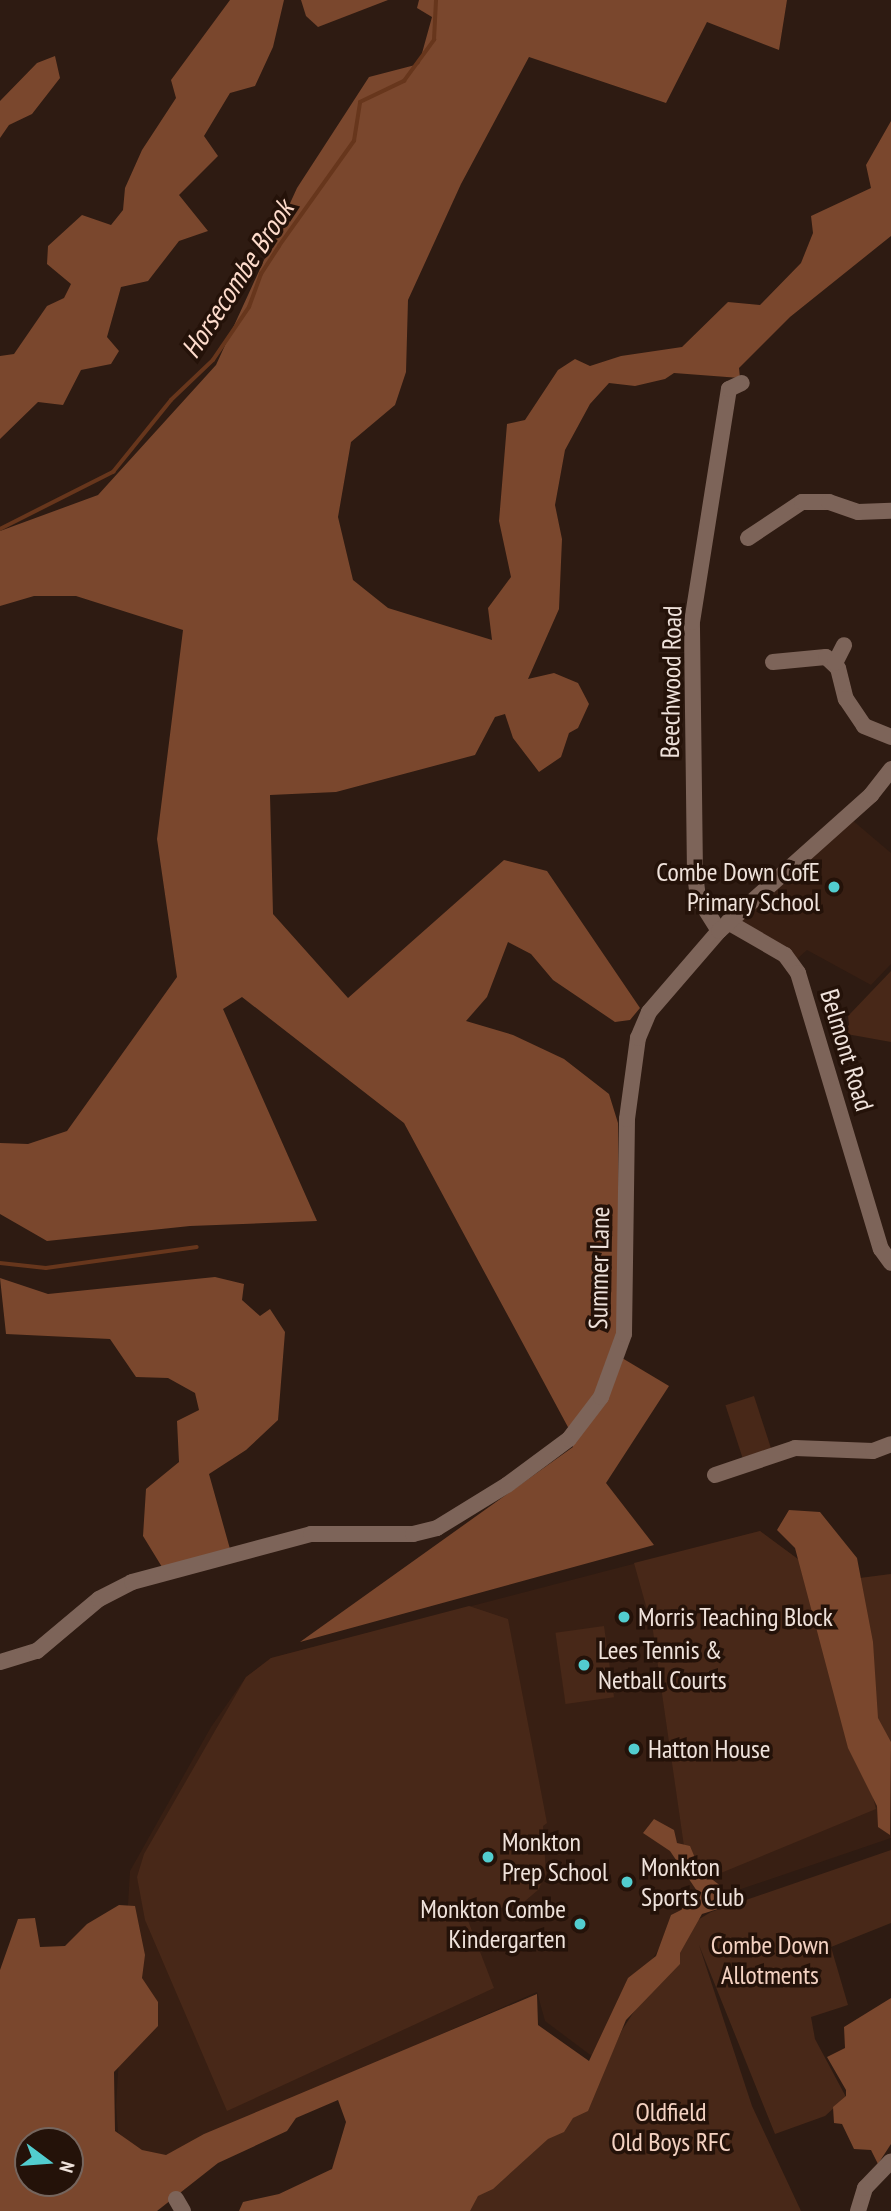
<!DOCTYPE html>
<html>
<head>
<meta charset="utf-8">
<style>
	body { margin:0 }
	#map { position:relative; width:891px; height:2211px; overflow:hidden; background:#2e1b12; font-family:"PT Sans Narrow",sans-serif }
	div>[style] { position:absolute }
	.built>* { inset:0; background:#381f13 }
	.green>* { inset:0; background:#482818; transform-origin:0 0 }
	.forest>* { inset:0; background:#7a472d }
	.stream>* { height:3.5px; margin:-1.75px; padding:0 1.75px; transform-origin:1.75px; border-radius:1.75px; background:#67361c }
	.minor>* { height:16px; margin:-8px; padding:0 8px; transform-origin:8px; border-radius:8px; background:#7d6459 }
	.dots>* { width:19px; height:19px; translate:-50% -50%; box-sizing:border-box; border:4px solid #241209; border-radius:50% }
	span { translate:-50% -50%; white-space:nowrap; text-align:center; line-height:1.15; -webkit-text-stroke:7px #241209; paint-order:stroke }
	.street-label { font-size:26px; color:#efe2db }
	.poi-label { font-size:26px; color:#efe2db }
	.right { translate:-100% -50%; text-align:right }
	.left { translate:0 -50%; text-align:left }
	.park-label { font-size:26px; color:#f4d2c2 }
	.water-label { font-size:28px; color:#fedccc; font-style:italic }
	.north { position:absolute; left:14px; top:2127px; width:70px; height:70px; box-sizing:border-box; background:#241209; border:2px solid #75655d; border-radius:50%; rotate:106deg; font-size:19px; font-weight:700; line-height:28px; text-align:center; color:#efe2db }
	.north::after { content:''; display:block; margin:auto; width:24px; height:32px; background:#52cdcf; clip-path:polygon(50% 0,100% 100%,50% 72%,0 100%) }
</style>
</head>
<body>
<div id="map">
	<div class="built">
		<i style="clip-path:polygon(851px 819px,891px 853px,891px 964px,871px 985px,807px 950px,797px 959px,740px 922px)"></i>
		<i style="clip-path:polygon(760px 1531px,829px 1582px,891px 1574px,891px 1838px,697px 1904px,678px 1917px,593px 2057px,545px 2021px,537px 1992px,160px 2158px,139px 2155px,118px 2132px,116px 2106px,130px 1871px,211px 1727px,246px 1677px,271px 1658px)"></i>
	</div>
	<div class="green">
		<i style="clip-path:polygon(891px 971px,891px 1042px,841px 1033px,849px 1025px,848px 1016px)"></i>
		<i style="left:754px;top:1396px;width:55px;height:30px;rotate:72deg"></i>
		<i style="clip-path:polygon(760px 1531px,829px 1582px,891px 1574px,891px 1751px,862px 1755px,876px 1809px,716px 1875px,685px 1853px,653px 1631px,634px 1563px)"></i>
		<i style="clip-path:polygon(469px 1606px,508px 1619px,547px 1823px,543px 1826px,546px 1874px,538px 1890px,525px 1901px,467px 1918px,494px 1988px,227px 2111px,145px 1920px,137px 1877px,144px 1854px,246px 1677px,271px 1658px)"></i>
		<i style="left:604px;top:1626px;width:72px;height:49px;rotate:82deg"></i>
		<i style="clip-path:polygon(891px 1850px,891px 1923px,831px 1947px,848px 2005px,811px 2017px,815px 2039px,846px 2097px,825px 2116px,775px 2134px,699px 1945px,752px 2106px,801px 2211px,451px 2211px,590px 2101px,622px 2030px,691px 1924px,711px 1912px)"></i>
	</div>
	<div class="forest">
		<i style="clip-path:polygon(230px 0,284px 0,273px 47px,255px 86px,230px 93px,204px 136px,218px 156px,179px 195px,208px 231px,179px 241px,148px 281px,121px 287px,107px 337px,119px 351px,111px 364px,81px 370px,63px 405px,38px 402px,0 439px,0 356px,14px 354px,47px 306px,64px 298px,71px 284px,47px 264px,48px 246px,82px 215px,111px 225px,123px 210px,125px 188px,142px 150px,176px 98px,171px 80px)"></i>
		<i style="clip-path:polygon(301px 0,388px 0,318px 27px,306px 16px)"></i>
		<i style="clip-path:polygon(419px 0,787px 0,779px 50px,707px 22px,666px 103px,529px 57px,461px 184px,408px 300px,406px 372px,395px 405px,351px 442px,338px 517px,353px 580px,388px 608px,492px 640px,488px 608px,511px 577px,499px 521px,507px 424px,525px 420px,558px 370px,575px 359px,590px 366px,621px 356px,682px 347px,728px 302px,760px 305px,801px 263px,813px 233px,811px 216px,871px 188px,866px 165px,891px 121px,891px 236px,790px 317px,739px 368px,740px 378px,674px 373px,665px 379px,635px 386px,609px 383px,590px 404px,565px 450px,555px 505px,562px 539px,559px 609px,528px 679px,554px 673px,578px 683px,589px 704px,578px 728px,569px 733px,561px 757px,539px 772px,513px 738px,505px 714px,495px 717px,475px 755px,336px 792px,270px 795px,273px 914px,348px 998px,504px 860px,547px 871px,640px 1008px,630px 1020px,615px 1022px,553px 980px,531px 954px,508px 942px,487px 997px,466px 1021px,513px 1035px,564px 1059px,609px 1094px,618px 1123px,620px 1318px,612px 1352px,669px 1386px,606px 1483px,654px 1545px,300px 1642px,573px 1447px,569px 1429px,404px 1123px,242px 997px,223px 1009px,317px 1221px,190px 1226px,47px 1241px,0 1214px,0 1143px,28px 1144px,67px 1131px,177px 977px,157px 839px,183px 630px,76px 596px,34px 596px,0 606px,0 531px,98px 495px,216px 365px,297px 188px,369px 77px,419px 64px,432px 17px,417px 8px)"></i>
		<i style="clip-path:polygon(55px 56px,60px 78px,32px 114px,9px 125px,0 138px,0 101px,37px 63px)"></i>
		<i style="clip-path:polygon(215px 1277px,244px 1284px,242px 1300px,260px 1316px,270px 1309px,285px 1332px,278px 1420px,246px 1450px,209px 1474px,230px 1549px,162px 1567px,143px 1536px,146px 1489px,179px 1462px,177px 1421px,199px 1410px,195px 1393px,168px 1378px,136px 1377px,110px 1339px,6px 1334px,0 1278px,48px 1294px)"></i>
		<i style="clip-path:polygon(789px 1510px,820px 1512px,857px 1558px,873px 1642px,878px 1718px,891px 1742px,890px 1835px,878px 1827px,877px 1806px,848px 1748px,795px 1548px,777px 1530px)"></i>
		<i style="clip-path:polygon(evenodd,654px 1819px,674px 1830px,677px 1843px,690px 1846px,700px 1870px,722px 1887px,721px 1908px,702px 1914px,680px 1953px,680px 1964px,626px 2020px,588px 2111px,573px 2118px,564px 2132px,548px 2139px,493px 2189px,478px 2196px,470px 2211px,239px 2211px,243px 2202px,279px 2194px,332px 2169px,346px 2122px,338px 2100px,296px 2118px,287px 2131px,218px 2163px,157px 2211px,0 2211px,0 1970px,18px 1919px,35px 1918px,40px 1947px,65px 1946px,87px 1924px,119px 1905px,135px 1906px,145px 1955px,142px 1978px,158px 2002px,158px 2026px,114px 2072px,115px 2131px,142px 2150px,166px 2155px,204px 2134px,537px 1994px,538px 2025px,589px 2061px,628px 1978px,656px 1956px,671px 1915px,681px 1910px,697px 1891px,670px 1851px,643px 1833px,654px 1819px,28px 2141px,70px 2141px,70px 2183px,28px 2183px,28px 2141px)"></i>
		<i style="clip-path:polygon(891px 1998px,891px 2144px,878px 2164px,871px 2150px,854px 2149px,842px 2124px,834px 2123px,833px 2107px,846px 2096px,846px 2090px,827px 2057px,845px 2048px,844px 2027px)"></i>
	</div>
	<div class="stream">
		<i style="left:0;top:529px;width:127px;rotate:-26.8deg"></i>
		<i style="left:113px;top:472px;width:92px;rotate:-51.1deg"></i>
		<i style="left:171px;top:400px;width:58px;rotate:-43.6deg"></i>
		<i style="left:213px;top:360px;width:64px;rotate:-55.8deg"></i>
		<i style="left:249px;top:307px;width:35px;rotate:-70deg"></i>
		<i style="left:261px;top:274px;width:33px;rotate:-57deg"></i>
		<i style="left:279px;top:246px;width:129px;rotate:-54.5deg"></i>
		<i style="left:354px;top:141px;width:39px;rotate:-81deg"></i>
		<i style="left:360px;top:102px;width:49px;rotate:-25.5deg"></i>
		<i style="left:404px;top:81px;width:51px;rotate:-53.8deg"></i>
		<i style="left:434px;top:40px;width:40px;rotate:-87.1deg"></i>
		<i style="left:0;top:1263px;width:46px;rotate:6.2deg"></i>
		<i style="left:46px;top:1268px;width:152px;rotate:-7.9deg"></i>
	</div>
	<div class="minor">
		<i style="left:748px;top:538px;width:65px;rotate:-33.7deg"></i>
		<i style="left:802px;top:502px;width:27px"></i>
		<i style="left:829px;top:502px;width:31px;rotate:19deg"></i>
		<i style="left:858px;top:512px;width:33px;rotate:-2deg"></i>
		<i style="left:773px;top:662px;width:53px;rotate:-5.4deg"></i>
		<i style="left:826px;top:657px;width:16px;rotate:43deg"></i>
		<i style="left:838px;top:668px;width:32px;rotate:76deg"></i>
		<i style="left:846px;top:699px;width:32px;rotate:56deg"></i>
		<i style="left:864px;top:726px;width:29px;rotate:22deg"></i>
		<i style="left:835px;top:663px;width:20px;rotate:-63deg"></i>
		<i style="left:728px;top:922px;width:66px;rotate:30.1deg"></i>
		<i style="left:785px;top:955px;width:22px;rotate:54deg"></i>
		<i style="left:798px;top:973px;width:288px;rotate:73.3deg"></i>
		<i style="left:881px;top:1249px;width:17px;rotate:54deg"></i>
		<i style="left:719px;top:931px;width:39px;rotate:-122deg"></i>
		<i style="left:698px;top:898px;width:24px;rotate:-97deg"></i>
		<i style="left:695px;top:874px;width:252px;rotate:-90.7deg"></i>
		<i style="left:692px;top:622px;width:236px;rotate:-81deg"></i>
		<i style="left:729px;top:389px;width:14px;rotate:-25deg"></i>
		<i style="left:715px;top:1475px;width:84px;rotate:-18.6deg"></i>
		<i style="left:795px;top:1448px;width:78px;rotate:2.2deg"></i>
		<i style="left:873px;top:1451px;width:19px;rotate:-21deg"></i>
		<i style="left:0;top:1662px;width:39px;rotate:-17deg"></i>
		<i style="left:37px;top:1651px;width:81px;rotate:-40deg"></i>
		<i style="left:99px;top:1599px;width:37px;rotate:-27deg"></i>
		<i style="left:132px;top:1582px;width:185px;rotate:-15deg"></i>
		<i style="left:311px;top:1534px;width:102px"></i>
		<i style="left:413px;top:1534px;width:25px;rotate:-14deg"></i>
		<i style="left:437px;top:1528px;width:82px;rotate:-31.6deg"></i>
		<i style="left:507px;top:1485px;width:77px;rotate:-36.6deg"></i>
		<i style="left:569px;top:1439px;width:53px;rotate:-52.7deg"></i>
		<i style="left:601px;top:1397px;width:67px;rotate:-69.9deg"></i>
		<i style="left:624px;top:1334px;width:215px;rotate:-89.2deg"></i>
		<i style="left:627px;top:1119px;width:82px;rotate:-82.3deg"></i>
		<i style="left:638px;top:1038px;width:28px;rotate:-67deg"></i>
		<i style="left:649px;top:1012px;width:107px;rotate:-49.2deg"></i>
		<i style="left:719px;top:931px;width:204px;rotate:-41.8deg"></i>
		<i style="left:871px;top:795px;width:33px;rotate:-52deg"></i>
		<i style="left:176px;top:2199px;width:14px;rotate:60deg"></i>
		<i style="left:858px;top:2211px;width:24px;rotate:-73deg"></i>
		<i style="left:865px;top:2188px;width:37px;rotate:-46deg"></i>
	</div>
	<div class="dots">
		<i style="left:834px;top:887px;background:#52cdcf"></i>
		<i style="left:624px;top:1617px;background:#52cdcf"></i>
		<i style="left:584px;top:1665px;background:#52cdcf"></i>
		<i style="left:634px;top:1749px;background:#52cdcf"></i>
		<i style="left:488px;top:1857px;background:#52cdcf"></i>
		<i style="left:627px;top:1882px;background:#52cdcf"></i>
		<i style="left:580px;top:1924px;background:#52cdcf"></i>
	</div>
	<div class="street-label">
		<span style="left:671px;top:682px;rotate:-89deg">Beechwood Road</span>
		<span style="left:847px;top:1050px;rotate:73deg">Belmont Road</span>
		<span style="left:599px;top:1268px;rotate:-89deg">Summer Lane</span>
	</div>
	<div class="poi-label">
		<span class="right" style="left:820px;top:887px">Combe Down CofE<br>Primary School</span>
		<span class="left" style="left:638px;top:1617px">Morris Teaching Block</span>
		<span class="left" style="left:598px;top:1665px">Lees Tennis &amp;<br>Netball Courts</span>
		<span class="left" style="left:648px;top:1749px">Hatton House</span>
		<span class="left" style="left:502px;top:1857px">Monkton<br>Prep School</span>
		<span class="left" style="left:641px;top:1882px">Monkton<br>Sports Club</span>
		<span class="right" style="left:566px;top:1924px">Monkton Combe<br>Kindergarten</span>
	</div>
	<div class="park-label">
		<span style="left:770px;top:1960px">Combe Down<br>Allotments</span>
		<span style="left:671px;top:2127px">Oldfield<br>Old Boys RFC</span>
	</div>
	<div class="water-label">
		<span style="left:237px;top:279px;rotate:-57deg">Horsecombe Brook</span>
	</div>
	<div class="north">N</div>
</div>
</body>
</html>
